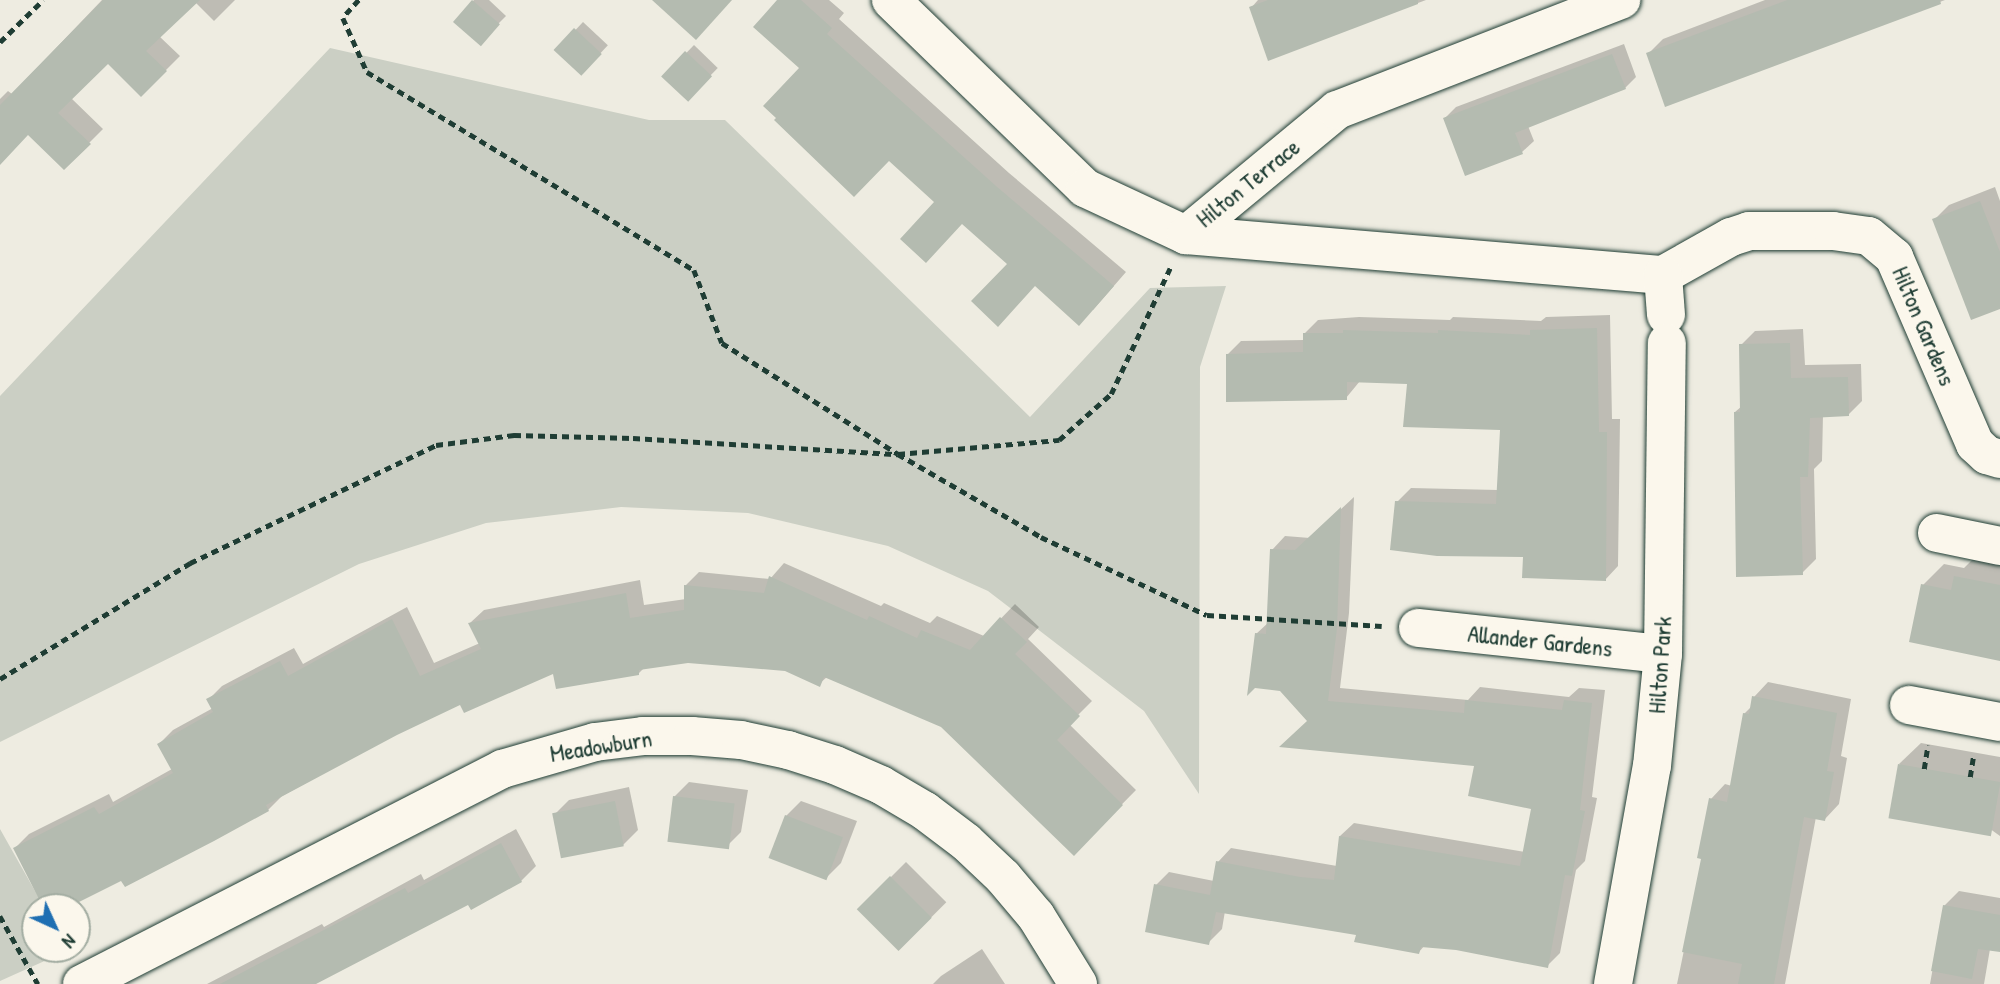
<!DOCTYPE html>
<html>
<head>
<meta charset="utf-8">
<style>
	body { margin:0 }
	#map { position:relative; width:2000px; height:984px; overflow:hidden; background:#eeece1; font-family:"Patrick Hand",sans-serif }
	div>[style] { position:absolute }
	.green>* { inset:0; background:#cbcfc4 }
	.shadow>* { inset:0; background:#0003; transform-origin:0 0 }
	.building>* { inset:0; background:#b4bbb0; transform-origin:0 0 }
	.path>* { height:4.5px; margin-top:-2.25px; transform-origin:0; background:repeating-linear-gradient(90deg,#1f3d34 0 7px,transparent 0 12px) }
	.roads { filter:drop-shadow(0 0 2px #1f3d34) drop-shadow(0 0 2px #1f3d34) }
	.minor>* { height:38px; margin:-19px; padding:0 19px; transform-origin:19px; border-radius:19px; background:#fbf7ec }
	span { translate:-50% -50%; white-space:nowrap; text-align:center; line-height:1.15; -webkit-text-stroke:5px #fbf7ec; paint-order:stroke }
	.street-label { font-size:24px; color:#1f3d34 }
	.north { position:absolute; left:21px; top:893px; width:70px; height:70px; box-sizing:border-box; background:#fbf7ec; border:2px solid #a3ada2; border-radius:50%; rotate:135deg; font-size:19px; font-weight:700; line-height:28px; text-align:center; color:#1f3d34 }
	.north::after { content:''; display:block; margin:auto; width:24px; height:32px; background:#1f6fb2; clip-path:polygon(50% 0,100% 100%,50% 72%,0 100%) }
</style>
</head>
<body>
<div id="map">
	<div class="green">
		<i style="clip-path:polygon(330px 48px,649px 120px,725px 120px,1030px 417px,1150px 288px,1226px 286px,1200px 367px,1199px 794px,1144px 711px,988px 591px,888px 546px,748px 513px,621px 507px,486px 523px,359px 564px,0 742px,0 396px)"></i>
		<i style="clip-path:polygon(0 829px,44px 907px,35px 907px,35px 949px,69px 950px,0 981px)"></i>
	</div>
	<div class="shadow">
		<i style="clip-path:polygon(102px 0,235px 0,214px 21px,195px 2px,159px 36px,180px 56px,141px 95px,108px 61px,71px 98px,103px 129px,64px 168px,29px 133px,0 163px,0 99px,8px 91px,12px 94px)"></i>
		<i style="clip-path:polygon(474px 0,489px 0,506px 16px,479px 43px,455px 21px)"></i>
		<i style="clip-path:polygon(779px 0,829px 0,844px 13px,839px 19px,1009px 173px,1126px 272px,1093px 310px,1009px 264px,801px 68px)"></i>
		<i style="clip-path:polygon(1258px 0,1426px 0,1269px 59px,1251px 8px)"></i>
		<i style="clip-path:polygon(1765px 0,1945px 0,1666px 105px,1648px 54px,1663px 39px)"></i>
		<i style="left:583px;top:22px;width:34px;height:38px;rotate:43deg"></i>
		<i style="clip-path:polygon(1624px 44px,1636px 77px,1625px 88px,1528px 126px,1534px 141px,1522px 152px,1445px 118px,1456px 107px)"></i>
		<i style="left:694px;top:45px;width:33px;height:43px;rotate:44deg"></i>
		<i style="clip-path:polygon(1995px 187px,2000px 201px,2000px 307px,1934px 220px,1949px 205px)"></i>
		<i style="clip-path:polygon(1610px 315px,1612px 419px,1620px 419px,1618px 566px,1605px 580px,1524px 555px,1397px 502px,1411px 488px,1498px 490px,1502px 428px,1409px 382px,1360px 381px,1346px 398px,1227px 355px,1241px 341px,1304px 340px,1304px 334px,1318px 320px,1359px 317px,1450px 320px,1453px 317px,1541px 321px,1546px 317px)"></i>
		<i style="clip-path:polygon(1803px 329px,1805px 365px,1861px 364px,1862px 401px,1848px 415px,1823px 415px,1822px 461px,1814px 469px,1816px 559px,1802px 573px,1735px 412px,1742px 406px,1741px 345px,1755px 331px)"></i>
		<i style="clip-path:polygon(1354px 497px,1349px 613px,1340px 688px,1468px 700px,1480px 687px,1569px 697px,1579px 688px,1605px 690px,1592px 797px,1597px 798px,1585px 861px,1576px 870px,1560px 953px,1547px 966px,1456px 949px,1425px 945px,1419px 952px,1358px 934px,1225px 911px,1222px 929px,1208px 943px,1156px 885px,1169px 872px,1214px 881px,1218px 862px,1231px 848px,1337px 866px,1340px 836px,1354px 823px,1525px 852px,1533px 808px,1477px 764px,1309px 720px,1256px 634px,1269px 622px,1272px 550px,1285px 536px,1310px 538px)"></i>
		<i style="clip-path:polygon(1976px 556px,2000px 561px,2000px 659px,1923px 585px,1944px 564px,1964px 568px)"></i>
		<i style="clip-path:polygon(784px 563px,881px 606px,884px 603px,930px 623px,937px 616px,984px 636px,1015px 604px,1039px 627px,1028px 639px,1092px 701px,1069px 724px,1136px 790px,1074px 853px,942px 725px,827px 677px,819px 684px,786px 669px,688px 661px,645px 667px,639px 673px,555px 671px,461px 703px,397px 733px,282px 796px,268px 810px,65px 907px,61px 907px,15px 848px,29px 834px,109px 794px,113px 802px,172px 769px,159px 744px,173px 730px,213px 708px,208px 700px,222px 686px,294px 648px,303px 664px,407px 607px,434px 663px,480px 643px,470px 623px,484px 610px,640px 580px,644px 605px,686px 599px,685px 586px,699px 572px,770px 579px)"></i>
		<i style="clip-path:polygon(1768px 682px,1851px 699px,1841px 756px,1847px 758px,1839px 804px,1825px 819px,1816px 817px,1785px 984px,1677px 984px,1703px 858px,1711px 799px,1725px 784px,1732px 786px,1744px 714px,1752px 706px,1754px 697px)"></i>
		<i style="clip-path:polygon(1921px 743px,2000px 757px,2000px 836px,1899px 764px)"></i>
		<i style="clip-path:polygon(689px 782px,748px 790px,741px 832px,726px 847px,674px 797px)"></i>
		<i style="clip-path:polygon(629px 787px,638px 830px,623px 845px,554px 815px,569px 800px)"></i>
		<i style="clip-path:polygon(801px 801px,857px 821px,841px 863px,826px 878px,786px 816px)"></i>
		<i style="clip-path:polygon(516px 829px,536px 866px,521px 881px,469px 903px,314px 984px,207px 984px,322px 924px,324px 927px,421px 874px,424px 880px)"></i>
		<i style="left:906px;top:862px;width:57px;height:66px;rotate:45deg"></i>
		<i style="clip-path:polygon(1959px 891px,2000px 898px,2000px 951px,1990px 949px,1984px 984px,1930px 984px,1944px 906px)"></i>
		<i style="clip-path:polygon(982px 949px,1005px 984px,933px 984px,941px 976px)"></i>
	</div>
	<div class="building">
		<i style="clip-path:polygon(103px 0,200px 0,146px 51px,167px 71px,141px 97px,108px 64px,58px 113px,91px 144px,64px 170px,28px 135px,0 165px,0 105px)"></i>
		<i style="left:472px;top:0;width:37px;height:29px;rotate:41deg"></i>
		<i style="clip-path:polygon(652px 0,732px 0,696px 40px)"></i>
		<i style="clip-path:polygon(777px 0,801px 0,832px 28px,827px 34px,996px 186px,1114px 286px,1079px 326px,1035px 286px,998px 327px,971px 301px,1007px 264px,962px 224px,926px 263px,900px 239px,934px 202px,889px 161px,854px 197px,774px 120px,776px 118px,763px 106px,799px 68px,753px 27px)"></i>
		<i style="clip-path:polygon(1268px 0,1418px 0,1418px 4px,1268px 61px,1249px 7px)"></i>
		<i style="clip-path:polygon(1787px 0,1940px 0,1941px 4px,1665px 107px,1646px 53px)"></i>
		<i style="left:574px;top:28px;width:38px;height:30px;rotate:43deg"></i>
		<i style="left:685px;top:51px;width:37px;height:35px;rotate:43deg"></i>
		<i style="clip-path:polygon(1612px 54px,1626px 89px,1515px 133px,1523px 154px,1465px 176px,1443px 118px)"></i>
		<i style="clip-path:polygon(1980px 201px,2000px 252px,2000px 309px,1971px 320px,1932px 219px)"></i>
		<i style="clip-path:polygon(1597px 328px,1599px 432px,1607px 432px,1606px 581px,1522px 578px,1523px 557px,1437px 556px,1390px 550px,1395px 501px,1496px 504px,1500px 430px,1403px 427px,1407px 384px,1347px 382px,1347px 400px,1226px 402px,1226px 354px,1303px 352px,1303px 333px,1343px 333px,1343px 330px,1438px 333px,1438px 330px,1530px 335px,1530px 330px)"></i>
		<i style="clip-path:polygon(1790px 343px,1791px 378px,1848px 377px,1849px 416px,1810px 418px,1808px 477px,1800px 477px,1803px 575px,1736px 577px,1734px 412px,1740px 412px,1739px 344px)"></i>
		<i style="clip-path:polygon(1341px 507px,1337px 628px,1328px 701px,1464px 713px,1465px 700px,1562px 710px,1564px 700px,1592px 703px,1580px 810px,1585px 811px,1572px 876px,1565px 875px,1548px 968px,1456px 950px,1421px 947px,1419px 954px,1354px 942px,1356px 935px,1216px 912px,1209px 945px,1145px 932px,1154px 884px,1210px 895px,1216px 861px,1300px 877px,1334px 880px,1339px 836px,1520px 866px,1531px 809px,1468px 796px,1474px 766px,1279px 747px,1307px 721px,1280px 691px,1255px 688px,1247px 696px,1255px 633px,1266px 634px,1270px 549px,1295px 550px)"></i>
		<i style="clip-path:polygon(769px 576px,867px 620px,869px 616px,917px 638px,921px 630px,970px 650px,1000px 617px,1027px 642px,1015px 654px,1080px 716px,1057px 740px,1123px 805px,1074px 856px,941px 727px,824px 677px,820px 687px,785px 671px,688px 663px,639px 670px,639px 675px,556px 689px,553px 674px,464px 713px,460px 705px,397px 735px,266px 805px,269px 811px,214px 841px,125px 887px,121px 881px,69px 907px,43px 907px,13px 848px,94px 807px,99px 814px,173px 773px,157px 744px,213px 712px,206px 699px,280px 661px,288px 676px,392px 619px,420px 676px,481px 649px,468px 623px,626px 593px,630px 618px,684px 610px,684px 585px,764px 593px)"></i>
		<i style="clip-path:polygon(1954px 576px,2000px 585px,2000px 661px,1909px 642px,1921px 584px,1951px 590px)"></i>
		<i style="clip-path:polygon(1752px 696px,1837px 713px,1827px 771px,1834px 772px,1825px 821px,1804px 817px,1774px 984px,1738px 984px,1742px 964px,1682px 952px,1701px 859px,1697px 858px,1709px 798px,1727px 802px,1743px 713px,1749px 714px)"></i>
		<i style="left:1898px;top:764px;width:104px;height:55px;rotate:10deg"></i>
		<i style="left:673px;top:796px;width:62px;height:46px;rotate:7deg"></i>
		<i style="left:615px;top:801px;width:46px;height:64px;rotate:79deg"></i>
		<i style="left:785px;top:815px;width:62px;height:46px;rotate:21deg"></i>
		<i style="clip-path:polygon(501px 843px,522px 882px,471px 910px,468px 905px,316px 984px,220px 984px,405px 888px,408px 893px)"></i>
		<i style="left:890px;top:876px;width:59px;height:47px;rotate:45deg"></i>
		<i style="clip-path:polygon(1943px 905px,2000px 915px,2000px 952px,1978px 949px,1972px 979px,1931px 971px)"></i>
	</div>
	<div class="path">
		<i style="left:359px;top:0;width:24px;rotate:132deg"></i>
		<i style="left:343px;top:18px;width:59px;rotate:66deg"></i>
		<i style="left:367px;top:72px;width:382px;rotate:31.2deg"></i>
		<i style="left:694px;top:270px;width:78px;rotate:69deg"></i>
		<i style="left:722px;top:343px;width:208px;rotate:32.2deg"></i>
		<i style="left:898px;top:454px;width:165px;rotate:30.1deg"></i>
		<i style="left:1041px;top:537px;width:183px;rotate:25.2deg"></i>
		<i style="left:1207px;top:615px;width:175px;rotate:3.6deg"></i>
		<i style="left:0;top:42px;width:60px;rotate:-44.3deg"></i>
		<i style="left:0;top:679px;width:223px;rotate:-31.4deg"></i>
		<i style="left:190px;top:563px;width:273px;rotate:-25.6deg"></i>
		<i style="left:436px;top:445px;width:79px;rotate:-7.3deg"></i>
		<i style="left:514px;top:435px;width:119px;rotate:1.4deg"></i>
		<i style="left:633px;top:438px;width:265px;rotate:3.5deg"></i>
		<i style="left:898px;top:454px;width:162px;rotate:-5deg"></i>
		<i style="left:1059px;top:440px;width:69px;rotate:-41.5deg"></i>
		<i style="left:1111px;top:394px;width:139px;rotate:-64.9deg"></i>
		<i style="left:1924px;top:769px;width:24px;rotate:-81deg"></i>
		<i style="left:1970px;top:777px;width:20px;rotate:-81deg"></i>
		<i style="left:0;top:916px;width:78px;rotate:60.8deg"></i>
	</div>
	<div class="roads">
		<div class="minor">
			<i style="left:891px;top:0;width:270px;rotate:44.1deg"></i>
			<i style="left:1085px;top:188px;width:111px;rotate:25deg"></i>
			<i style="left:1186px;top:235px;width:479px;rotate:4.8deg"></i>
			<i style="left:1186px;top:235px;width:196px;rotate:-39.6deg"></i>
			<i style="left:1337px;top:110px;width:305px;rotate:-21.2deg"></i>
			<i style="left:1663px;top:275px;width:78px;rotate:-29.2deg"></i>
			<i style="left:1731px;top:237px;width:19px;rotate:-18deg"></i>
			<i style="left:1749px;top:231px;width:84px"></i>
			<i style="left:1833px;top:231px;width:36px;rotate:8deg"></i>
			<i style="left:1869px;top:236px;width:33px;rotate:40deg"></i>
			<i style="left:1894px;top:257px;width:204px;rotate:66.6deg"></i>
			<i style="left:1975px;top:444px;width:16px;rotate:43deg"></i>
			<i style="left:1987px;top:455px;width:14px;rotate:17deg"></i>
			<i style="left:1663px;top:275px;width:40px;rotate:85.7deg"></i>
			<i style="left:1937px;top:533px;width:64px;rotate:11.7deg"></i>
			<i style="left:1418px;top:628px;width:246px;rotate:6.1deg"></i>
			<i style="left:1909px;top:705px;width:93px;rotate:10.6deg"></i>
			<i style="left:82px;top:984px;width:472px;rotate:-27.1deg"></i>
			<i style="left:502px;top:769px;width:97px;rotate:-16.2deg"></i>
			<i style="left:595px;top:742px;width:48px;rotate:-7.1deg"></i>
			<i style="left:643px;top:736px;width:49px"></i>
			<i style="left:692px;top:736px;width:49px;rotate:4.7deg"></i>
			<i style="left:741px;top:740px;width:48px;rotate:12deg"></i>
			<i style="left:788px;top:750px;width:49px;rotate:17.7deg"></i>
			<i style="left:835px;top:765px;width:50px;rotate:23.5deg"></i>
			<i style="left:881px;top:785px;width:51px;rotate:30.6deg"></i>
			<i style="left:925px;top:811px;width:51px;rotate:37.1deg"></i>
			<i style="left:966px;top:842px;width:51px;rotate:43.4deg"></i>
			<i style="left:1003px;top:877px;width:51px;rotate:49.8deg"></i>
			<i style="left:1036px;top:916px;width:80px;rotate:58.3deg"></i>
			<i style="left:1613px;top:984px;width:221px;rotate:-79.9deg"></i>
			<i style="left:1652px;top:766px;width:113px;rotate:-84.4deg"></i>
			<i style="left:1663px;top:654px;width:311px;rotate:-89.3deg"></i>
		</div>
	</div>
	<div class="street-label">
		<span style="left:1248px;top:183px;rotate:-39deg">Hilton Terrace</span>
		<span style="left:1924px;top:326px;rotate:67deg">Hilton Gardens</span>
		<span style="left:1540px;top:641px;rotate:6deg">Allander Gardens</span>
		<span style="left:1660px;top:665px;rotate:-86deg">Hilton Park</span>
		<span style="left:601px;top:746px;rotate:-9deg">Meadowburn</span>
	</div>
	<div class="north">N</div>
</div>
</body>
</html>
